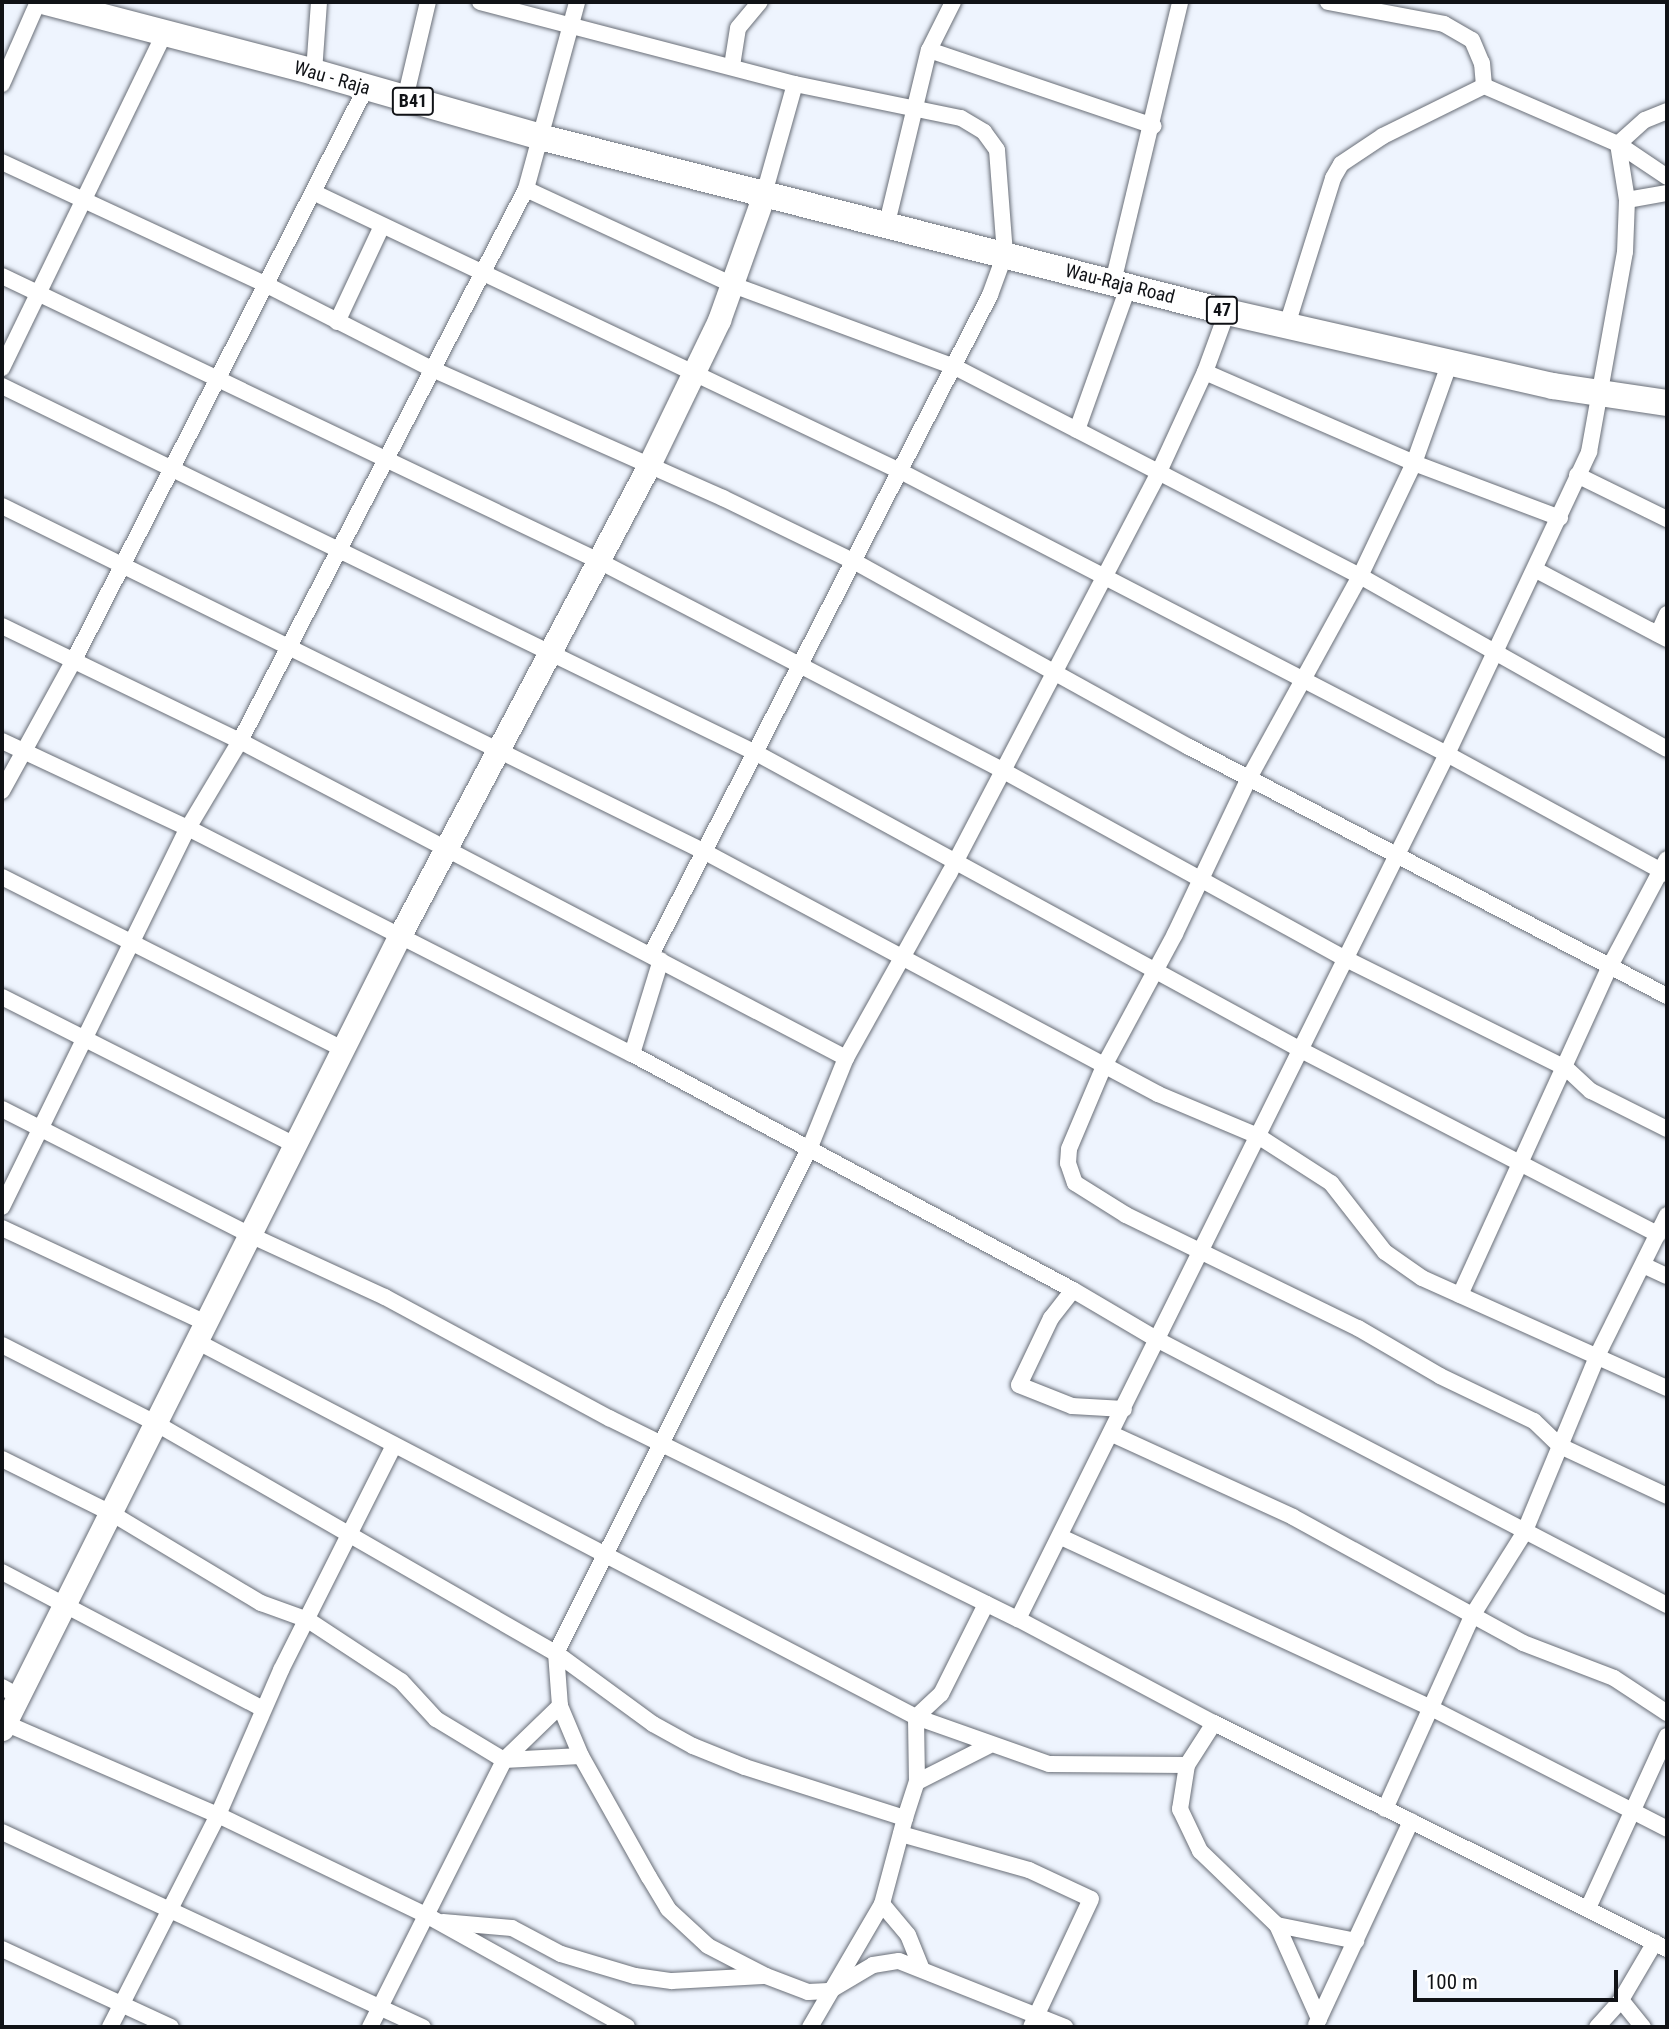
<!DOCTYPE html>
<html>
<head>
<meta charset="utf-8">
<style>
	body { margin:0 }
	#map { position:relative; width:1669px; height:2029px; overflow:hidden; background:#eef4fe; font-family:"Roboto Condensed",sans-serif }
	div>[style] { position:absolute }
	.roads { filter:drop-shadow(0 0 2px #696e77) drop-shadow(0 0 2px #696e77) }
	.street>* { height:16px; margin:-8px; padding:0 8px; transform-origin:8px; border-radius:8px; background:#fff }
	.secondary>* { height:23px; margin:-11.5px; padding:0 11.5px; transform-origin:11.5px; border-radius:11.5px; background:#fff }
	.primary>* { height:26px; margin:-13px; padding:0 13px; transform-origin:13px; border-radius:13px; background:#fff }
	span { translate:-50% -50%; white-space:nowrap; text-align:center; line-height:1.15; -webkit-text-stroke:6px #fff; paint-order:stroke }
	.shield-label span { padding:2px 5px; background:#fff; border:2px solid; border-radius:5px; -webkit-text-stroke-width:0 }
	.shield-label { font-size:18px; color:#101216; font-weight:700 }
	.street-label { font-size:19px; color:#101216 }
	.frame { position:absolute; inset:0; border:4px solid #101216; pointer-events:none }
	.scale { position:absolute; left:1413px; top:1970px; width:205px; height:32px; box-sizing:border-box; border:4px solid #101216; border-top:0; padding-left:9px; font-size:21px; line-height:24px; white-space:nowrap; color:#101216; -webkit-text-stroke:5px #fff; paint-order:stroke }
</style>
</head>
<body>
<div id="map">
	<div class="roads">
		<div class="street">
			<i style="left:480px;top:2px;width:325px;rotate:14.6deg"></i>
			<i style="left:795px;top:84px;width:169px;rotate:11.6deg"></i>
			<i style="left:961px;top:118px;width:27px;rotate:31deg"></i>
			<i style="left:984px;top:132px;width:22px;rotate:54deg"></i>
			<i style="left:997px;top:150px;width:104px;rotate:85.6deg"></i>
			<i style="left:1005px;top:254px;width:44px;rotate:110.1deg"></i>
			<i style="left:990px;top:295px;width:742px;rotate:117.19deg"></i>
			<i style="left:1328px;top:2px;width:118px;rotate:10.7deg"></i>
			<i style="left:1444px;top:24px;width:32px;rotate:30deg"></i>
			<i style="left:1472px;top:40px;width:25px;rotate:67deg"></i>
			<i style="left:1482px;top:63px;width:23px;rotate:85deg"></i>
			<i style="left:929px;top:50px;width:237px;rotate:18.7deg"></i>
			<i style="left:732px;top:66px;width:38px;rotate:-81deg"></i>
			<i style="left:738px;top:28px;width:34px;rotate:-50deg"></i>
			<i style="left:314px;top:72px;width:70px;rotate:-85.9deg"></i>
			<i style="left:2px;top:84px;width:90px;rotate:-66.3deg"></i>
			<i style="left:1484px;top:86px;width:146px;rotate:23.4deg"></i>
			<i style="left:1618px;top:144px;width:59px;rotate:34deg"></i>
			<i style="left:405px;top:99px;width:100px;rotate:-76.7deg"></i>
			<i style="left:2px;top:162px;width:290px;rotate:24.9deg"></i>
			<i style="left:265px;top:284px;width:187px;rotate:27deg"></i>
			<i style="left:432px;top:369px;width:318px;rotate:23.9deg"></i>
			<i style="left:723px;top:498px;width:147px;rotate:25.9deg"></i>
			<i style="left:855px;top:562px;width:382px;rotate:29deg"></i>
			<i style="left:1189px;top:747px;width:539px;rotate:27.52deg"></i>
			<i style="left:526px;top:189px;width:228px;rotate:24.9deg"></i>
			<i style="left:733px;top:285px;width:237px;rotate:20.3deg"></i>
			<i style="left:955px;top:367px;width:456px;rotate:27.3deg"></i>
			<i style="left:1360px;top:576px;width:352px;rotate:29.4deg"></i>
			<i style="left:315px;top:193px;width:648px;rotate:25.42deg"></i>
			<i style="left:900px;top:471px;width:616px;rotate:27.36deg"></i>
			<i style="left:1447px;top:754px;width:251px;rotate:28.6deg"></i>
			<i style="left:764px;top:194px;width:114px;rotate:-74.3deg"></i>
			<i style="left:1627px;top:200px;width:41px;rotate:-9.9deg"></i>
			<i style="left:887px;top:223px;width:178px;rotate:-76.4deg"></i>
			<i style="left:929px;top:50px;width:54px;rotate:-63.4deg"></i>
			<i style="left:2px;top:276px;width:662px;rotate:25.52deg"></i>
			<i style="left:599px;top:561px;width:454px;rotate:27.4deg"></i>
			<i style="left:1002px;top:770px;width:393px;rotate:28.8deg"></i>
			<i style="left:1346px;top:959px;width:246px;rotate:26.4deg"></i>
			<i style="left:1566px;top:1068px;width:34px;rotate:43deg"></i>
			<i style="left:1591px;top:1091px;width:85px;rotate:26.6deg"></i>
			<i style="left:1113px;top:282px;width:288px;rotate:-76.5deg"></i>
			<i style="left:337px;top:322px;width:106px;rotate:-64.9deg"></i>
			<i style="left:1287px;top:325px;width:154px;rotate:-72.6deg"></i>
			<i style="left:1333px;top:178px;width:16px;rotate:-60deg"></i>
			<i style="left:1341px;top:164px;width:50px;rotate:-33.7deg"></i>
			<i style="left:1383px;top:136px;width:113px;rotate:-26.3deg"></i>
			<i style="left:1450px;top:362px;width:107px;rotate:109.6deg"></i>
			<i style="left:1414px;top:463px;width:125px;rotate:115.5deg"></i>
			<i style="left:1360px;top:576px;width:230px;rotate:118.8deg"></i>
			<i style="left:1249px;top:778px;width:173px;rotate:115.4deg"></i>
			<i style="left:1175px;top:934px;width:150px;rotate:118.3deg"></i>
			<i style="left:1104px;top:1066px;width:90px;rotate:112.9deg"></i>
			<i style="left:1069px;top:1149px;width:14px;rotate:94deg"></i>
			<i style="left:1068px;top:1163px;width:21px;rotate:71deg"></i>
			<i style="left:1075px;top:1183px;width:60px;rotate:32.1deg"></i>
			<i style="left:1126px;top:1215px;width:258px;rotate:26deg"></i>
			<i style="left:1358px;top:1328px;width:95px;rotate:30.3deg"></i>
			<i style="left:1440px;top:1376px;width:104px;rotate:25.6deg"></i>
			<i style="left:1534px;top:1421px;width:36px;rotate:44deg"></i>
			<i style="left:1560px;top:1446px;width:118px;rotate:25deg"></i>
			<i style="left:2px;top:368px;width:373px;rotate:-64.1deg"></i>
			<i style="left:1205px;top:372px;width:228px;rotate:23.5deg"></i>
			<i style="left:1414px;top:463px;width:156px;rotate:20.6deg"></i>
			<i style="left:2px;top:386px;width:841px;rotate:25.96deg"></i>
			<i style="left:758px;top:754px;width:618px;rotate:28.6deg"></i>
			<i style="left:1301px;top:1050px;width:402px;rotate:27.3deg"></i>
			<i style="left:1077px;top:430px;width:154px;rotate:-70.3deg"></i>
			<i style="left:1577px;top:475px;width:100px;rotate:26.1deg"></i>
			<i style="left:2px;top:506px;width:784px;rotate:26.21deg"></i>
			<i style="left:705px;top:852px;width:514px;rotate:28.11deg"></i>
			<i style="left:1158px;top:1094px;width:108px;rotate:22.8deg"></i>
			<i style="left:1258px;top:1136px;width:87px;rotate:32.8deg"></i>
			<i style="left:1331px;top:1183px;width:88px;rotate:52deg"></i>
			<i style="left:1385px;top:1252px;width:45px;rotate:35.1deg"></i>
			<i style="left:1422px;top:1278px;width:269px;rotate:24.2deg"></i>
			<i style="left:1536px;top:570px;width:148px;rotate:27.8deg"></i>
			<i style="left:2px;top:626px;width:264px;rotate:25.8deg"></i>
			<i style="left:240px;top:741px;width:684px;rotate:27.61deg"></i>
			<i style="left:1658px;top:634px;width:22px;rotate:-66deg"></i>
			<i style="left:2px;top:741px;width:205px;rotate:25.1deg"></i>
			<i style="left:188px;top:828px;width:498px;rotate:27deg"></i>
			<i style="left:632px;top:1054px;width:500px;rotate:28.15deg"></i>
			<i style="left:1073px;top:1290px;width:99px;rotate:30.5deg"></i>
			<i style="left:1158px;top:1340px;width:574px;rotate:27.5deg"></i>
			<i style="left:2px;top:791px;width:149px;rotate:-61.2deg"></i>
			<i style="left:74px;top:660px;width:642px;rotate:-62.96deg"></i>
			<i style="left:2px;top:877px;width:383px;rotate:26.8deg"></i>
			<i style="left:2px;top:997px;width:328px;rotate:26.8deg"></i>
			<i style="left:632px;top:1054px;width:98px;rotate:-72.9deg"></i>
			<i style="left:2px;top:1109px;width:278px;rotate:26.9deg"></i>
			<i style="left:250px;top:1235px;width:149px;rotate:24.7deg"></i>
			<i style="left:385px;top:1297px;width:255px;rotate:28.4deg"></i>
			<i style="left:609px;top:1418px;width:456px;rotate:26.2deg"></i>
			<i style="left:1018px;top:1619px;width:222px;rotate:28deg"></i>
			<i style="left:1214px;top:1723px;width:506px;rotate:26.51deg"></i>
			<i style="left:2px;top:1207px;width:422px;rotate:-63.9deg"></i>
			<i style="left:188px;top:828px;width:101px;rotate:-59.1deg"></i>
			<i style="left:240px;top:741px;width:622px;rotate:-62.61deg"></i>
			<i style="left:526px;top:189px;width:194px;rotate:-74.7deg"></i>
			<i style="left:2px;top:1228px;width:225px;rotate:25deg"></i>
			<i style="left:1643px;top:1265px;width:26px;rotate:25deg"></i>
			<i style="left:1073px;top:1290px;width:36px;rotate:128deg"></i>
			<i style="left:1051px;top:1318px;width:74px;rotate:115.5deg"></i>
			<i style="left:1019px;top:1385px;width:57px;rotate:21.6deg"></i>
			<i style="left:1072px;top:1406px;width:52px;rotate:3.3deg"></i>
			<i style="left:1460px;top:1295px;width:359px;rotate:-65.5deg"></i>
			<i style="left:1609px;top:968px;width:123px;rotate:-62deg"></i>
			<i style="left:198px;top:1342px;width:810px;rotate:27.58deg"></i>
			<i style="left:916px;top:1717px;width:141px;rotate:19.5deg"></i>
			<i style="left:1049px;top:1764px;width:138px;rotate:0.4deg"></i>
			<i style="left:2px;top:1345px;width:174px;rotate:27deg"></i>
			<i style="left:157px;top:1424px;width:460px;rotate:29.9deg"></i>
			<i style="left:556px;top:1653px;width:120px;rotate:36.2deg"></i>
			<i style="left:653px;top:1724px;width:46px;rotate:28.8deg"></i>
			<i style="left:693px;top:1746px;width:56px;rotate:22deg"></i>
			<i style="left:745px;top:1767px;width:168px;rotate:17.7deg"></i>
			<i style="left:905px;top:1818px;width:89px;rotate:105deg"></i>
			<i style="left:882px;top:1904px;width:143px;rotate:120.3deg"></i>
			<i style="left:1112px;top:1434px;width:199px;rotate:24.6deg"></i>
			<i style="left:1293px;top:1517px;width:262px;rotate:28.7deg"></i>
			<i style="left:1523px;top:1643px;width:97px;rotate:21deg"></i>
			<i style="left:1614px;top:1678px;width:64px;rotate:33.4deg"></i>
			<i style="left:2px;top:1459px;width:122px;rotate:26.4deg"></i>
			<i style="left:111px;top:1513px;width:175px;rotate:31deg"></i>
			<i style="left:261px;top:1603px;width:50px;rotate:19.9deg"></i>
			<i style="left:308px;top:1620px;width:111px;rotate:33.3deg"></i>
			<i style="left:401px;top:1681px;width:52px;rotate:47.4deg"></i>
			<i style="left:436px;top:1719px;width:79px;rotate:31.1deg"></i>
			<i style="left:504px;top:1760px;width:77px;rotate:-3deg"></i>
			<i style="left:1061px;top:1537px;width:408px;rotate:24.8deg"></i>
			<i style="left:1431px;top:1708px;width:265px;rotate:27.1deg"></i>
			<i style="left:2px;top:1572px;width:295px;rotate:27.7deg"></i>
			<i style="left:1018px;top:1619px;width:966px;rotate:-63.62deg"></i>
			<i style="left:1447px;top:754px;width:334px;rotate:-64.8deg"></i>
			<i style="left:1589px;top:452px;width:203px;rotate:-79.8deg"></i>
			<i style="left:1625px;top:252px;width:52px;rotate:-87.8deg"></i>
			<i style="left:1627px;top:200px;width:57px;rotate:-99.1deg"></i>
			<i style="left:1618px;top:144px;width:36px;rotate:-42deg"></i>
			<i style="left:1645px;top:120px;width:24px;rotate:-22deg"></i>
			<i style="left:2px;top:1687px;width:18px;rotate:29deg"></i>
			<i style="left:560px;top:1706px;width:54px;rotate:67.2deg"></i>
			<i style="left:581px;top:1756px;width:139px;rotate:60.7deg"></i>
			<i style="left:649px;top:1877px;width:37px;rotate:59deg"></i>
			<i style="left:668px;top:1909px;width:54px;rotate:42.8deg"></i>
			<i style="left:708px;top:1946px;width:65px;rotate:27.3deg"></i>
			<i style="left:766px;top:1976px;width:45px;rotate:20.9deg"></i>
			<i style="left:808px;top:1992px;width:21px;rotate:-3deg"></i>
			<i style="left:829px;top:1991px;width:51px;rotate:-30.6deg"></i>
			<i style="left:873px;top:1965px;width:26px;rotate:-9deg"></i>
			<i style="left:899px;top:1961px;width:179px;rotate:21.7deg"></i>
			<i style="left:916px;top:1717px;width:34px;rotate:-43deg"></i>
			<i style="left:941px;top:1694px;width:101px;rotate:-63.4deg"></i>
			<i style="left:5px;top:1723px;width:232px;rotate:23.4deg"></i>
			<i style="left:218px;top:1815px;width:231px;rotate:25.7deg"></i>
			<i style="left:426px;top:1915px;width:230px;rotate:29.1deg"></i>
			<i style="left:1214px;top:1723px;width:50px;rotate:122.7deg"></i>
			<i style="left:1187px;top:1765px;width:45px;rotate:99deg"></i>
			<i style="left:1180px;top:1809px;width:47px;rotate:64.5deg"></i>
			<i style="left:1200px;top:1851px;width:107px;rotate:43.9deg"></i>
			<i style="left:1277px;top:1925px;width:103px;rotate:65.9deg"></i>
			<i style="left:917px;top:1782px;width:80px;rotate:-26.9deg"></i>
			<i style="left:1385px;top:1809px;width:212px;rotate:-65.7deg"></i>
			<i style="left:1472px;top:1616px;width:98px;rotate:-57.9deg"></i>
			<i style="left:1524px;top:1533px;width:194px;rotate:-67.5deg"></i>
			<i style="left:1598px;top:1354px;width:155px;rotate:-63.6deg"></i>
			<i style="left:905px;top:1818px;width:38px;rotate:-72deg"></i>
			<i style="left:917px;top:1782px;width:65px;rotate:-90.9deg"></i>
			<i style="left:2px;top:1832px;width:464px;rotate:24.9deg"></i>
			<i style="left:901px;top:1834px;width:133px;rotate:15.7deg"></i>
			<i style="left:1029px;top:1870px;width:68px;rotate:25.1deg"></i>
			<i style="left:1091px;top:1899px;width:141px;rotate:115.1deg"></i>
			<i style="left:882px;top:1904px;width:40px;rotate:50deg"></i>
			<i style="left:908px;top:1935px;width:35px;rotate:68deg"></i>
			<i style="left:1589px;top:1906px;width:187px;rotate:-65.4deg"></i>
			<i style="left:443px;top:1922px;width:69px;rotate:5deg"></i>
			<i style="left:512px;top:1928px;width:55px;rotate:28deg"></i>
			<i style="left:561px;top:1954px;width:77px;rotate:16.6deg"></i>
			<i style="left:635px;top:1976px;width:37px;rotate:8deg"></i>
			<i style="left:672px;top:1981px;width:91px;rotate:-3.1deg"></i>
			<i style="left:1277px;top:1925px;width:81px;rotate:11.4deg"></i>
			<i style="left:2px;top:1949px;width:186px;rotate:24.8deg"></i>
			<i style="left:1621px;top:2000px;width:35px;rotate:51deg"></i>
			<i style="left:1316px;top:2025px;width:225px;rotate:-65deg"></i>
			<i style="left:110px;top:2027px;width:238px;rotate:-63deg"></i>
			<i style="left:218px;top:1815px;width:158px;rotate:-66.5deg"></i>
			<i style="left:281px;top:1670px;width:250px;rotate:-63.3deg"></i>
			<i style="left:370px;top:2027px;width:299px;rotate:-63.3deg"></i>
			<i style="left:504px;top:1760px;width:78px;rotate:-44deg"></i>
			<i style="left:560px;top:1706px;width:53px;rotate:-94.3deg"></i>
			<i style="left:556px;top:1653px;width:566px;rotate:-63.34deg"></i>
			<i style="left:810px;top:1147px;width:96px;rotate:-68deg"></i>
			<i style="left:846px;top:1058px;width:211px;rotate:-60.8deg"></i>
			<i style="left:949px;top:874px;width:451px;rotate:-62.4deg"></i>
			<i style="left:1158px;top:474px;width:112px;rotate:-65.3deg"></i>
			<i style="left:1205px;top:372px;width:64px;rotate:-69.9deg"></i>
			<i style="left:1597px;top:2027px;width:36px;rotate:-48deg"></i>
			<i style="left:1621px;top:2000px;width:67px;rotate:-59.6deg"></i>
		</div>
		<div class="secondary">
			<i style="left:2px;top:1729px;width:886px;rotate:-63.38deg"></i>
			<i style="left:399px;top:937px;width:534px;rotate:-62.09deg"></i>
			<i style="left:649px;top:465px;width:161px;rotate:-64.2deg"></i>
			<i style="left:719px;top:320px;width:134px;rotate:-70.3deg"></i>
		</div>
		<div class="primary">
			<i style="left:46px;top:2px;width:277px;rotate:14.6deg"></i>
			<i style="left:314px;top:72px;width:235px;rotate:16deg"></i>
			<i style="left:540px;top:137px;width:709px;rotate:14.29deg"></i>
			<i style="left:1227px;top:312px;width:334px;rotate:12.8deg"></i>
			<i style="left:1553px;top:386px;width:115px;rotate:8.5deg"></i>
		</div>
	</div>
	<div class="shield-label">
		<span style="left:413px;top:101px">B41</span>
		<span style="left:1222px;top:310px">47</span>
	</div>
	<div class="street-label">
		<span style="left:332px;top:78px;rotate:16deg">Wau - Raja</span>
		<span style="left:1120px;top:284px;rotate:14deg">Wau-Raja Road</span>
	</div>
	<div class="frame"></div>
	<div class="scale">100 m</div>
</div>
</body>
</html>
